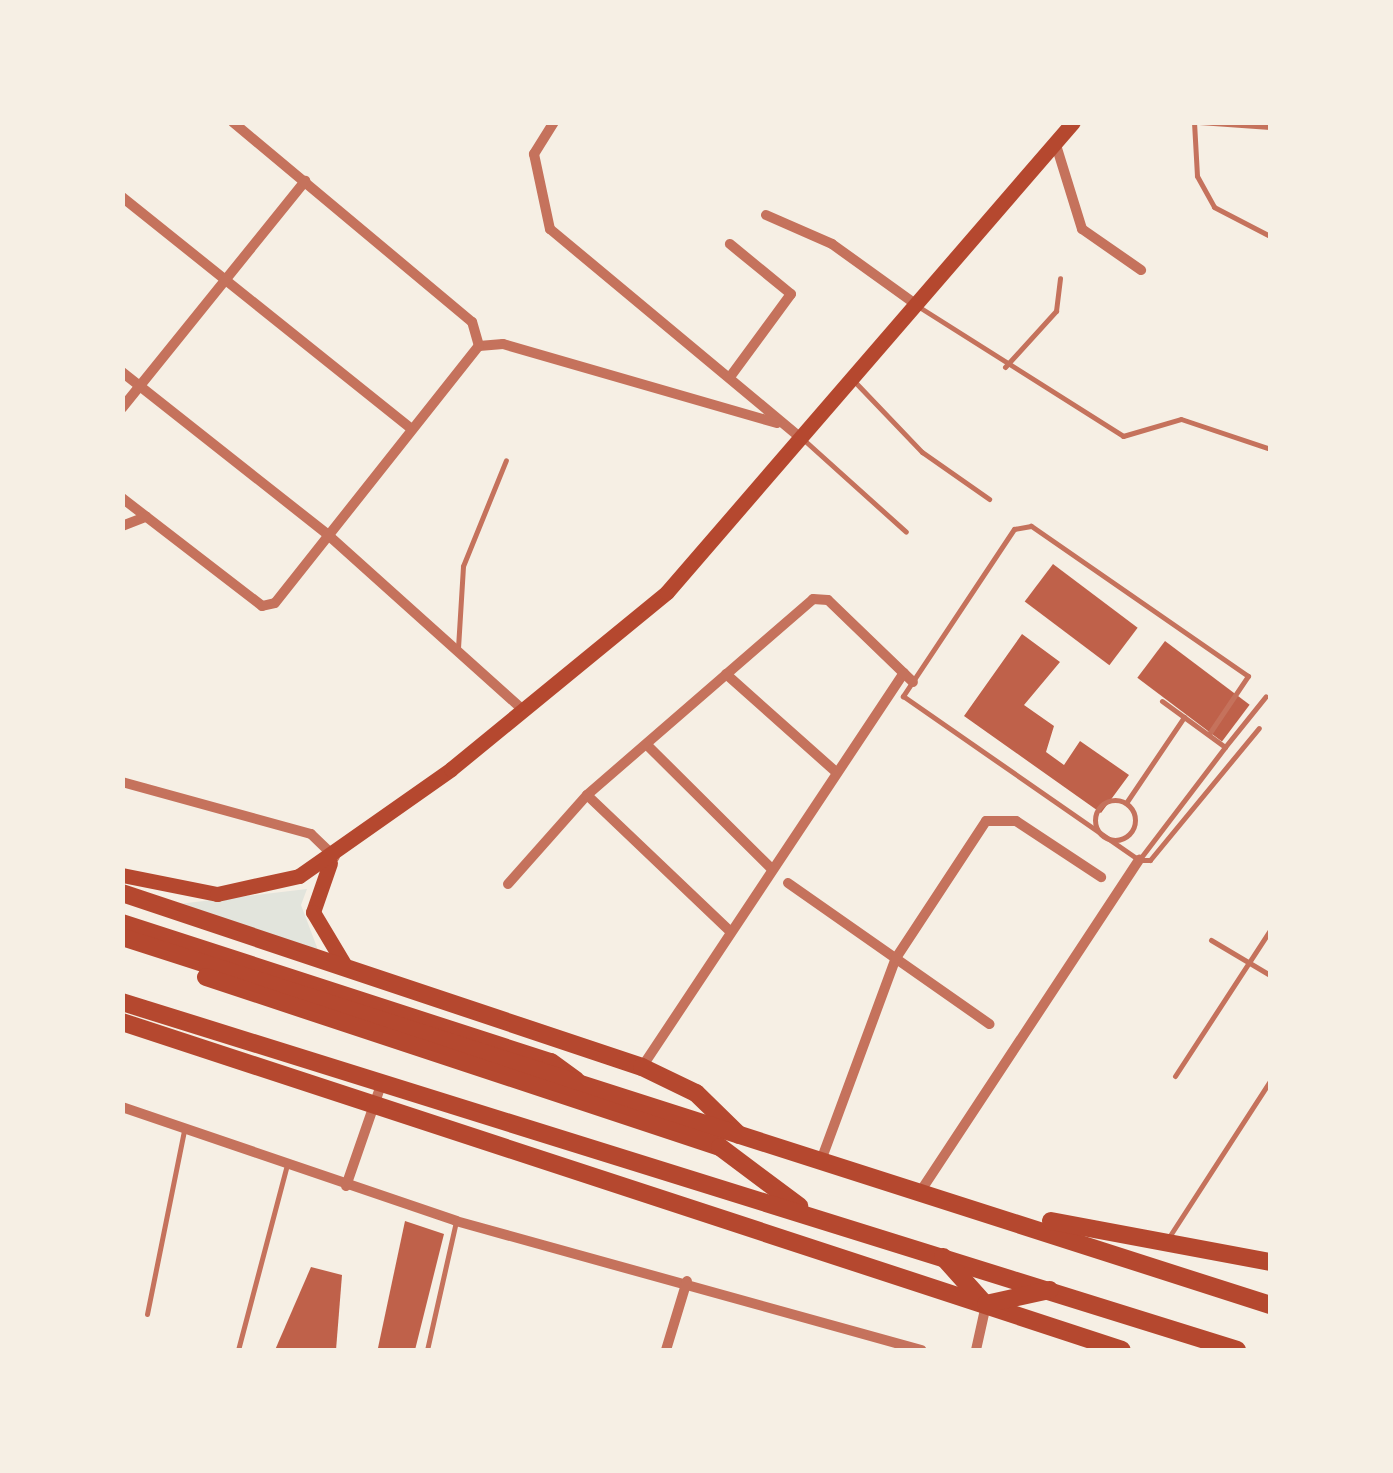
<!DOCTYPE html>
<html>
<head>
<meta charset="utf-8">
<style>
	body { margin:0 }
	#map { position:relative; width:1393px; height:1473px; overflow:hidden; background:#f6efe4; font-family:Rubik,sans-serif }
	div>[style] { position:absolute }
	.green>* { inset:0; background:#e2e4dc }
	.building>* { inset:0; background:#bf614a; transform-origin:0 0 }
	.service>* { height:5px; margin:-2.5px; padding:0 2.5px; transform-origin:2.5px; border-radius:2.5px; background:#c5725c }
	.service>.ring { margin:-2.5px; padding:0; box-sizing:content-box; background:none; border:5px solid #c5725c; border-radius:50% }
	.minor>* { height:10px; margin:-5px; padding:0 5px; transform-origin:5px; border-radius:5px; background:#c5725c }
	.primary>* { height:15px; margin:-7.5px; padding:0 7.5px; transform-origin:7.5px; border-radius:7.5px; background:#b5482f }
	.trunk>* { height:18px; margin:-9px; padding:0 9px; transform-origin:9px; border-radius:9px; background:#b5482f }
	span { translate:-50% -50%; white-space:nowrap; text-align:center; line-height:1.15; -webkit-text-stroke:8px #f6efe4; paint-order:stroke }
	.frame { position:absolute; inset:0; border:125px solid #f6efe4; pointer-events:none }
</style>
</head>
<body>
<div id="map">
	<div class="green">
		<i style="clip-path:polygon(307px 889px,301px 905px,318px 950px,178px 904px)"></i>
	</div>
	<div class="building">
		<i style="left:1053px;top:564px;width:106px;height:47px;rotate:37deg"></i>
		<i style="clip-path:polygon(1022px 634px,1060px 662px,1024px 705px,1054px 726px,1046px 752px,1064px 765px,1080px 741px,1129px 775px,1101px 813px,964px 716px)"></i>
		<i style="left:1165px;top:641px;width:106px;height:46px;rotate:37deg"></i>
		<i style="clip-path:polygon(405px 1221px,444px 1234px,415px 1350px,387px 1350px,378px 1348px)"></i>
		<i style="clip-path:polygon(311px 1267px,342px 1275px,336px 1350px,275px 1350px)"></i>
	</div>
	<div class="service">
		<i style="left:1194px;top:122px;width:54px;rotate:86.8deg"></i>
		<i style="left:1197px;top:176px;width:35px;rotate:61deg"></i>
		<i style="left:1214px;top:207px;width:63px;rotate:27.4deg"></i>
		<i style="left:1199px;top:122px;width:71px;rotate:4deg"></i>
		<i style="left:916px;top:305px;width:245px;rotate:32.3deg"></i>
		<i style="left:1123px;top:436px;width:60px;rotate:-16.3deg"></i>
		<i style="left:1181px;top:419px;width:94px;rotate:18.6deg"></i>
		<i style="left:1005px;top:367px;width:76px;rotate:-47.7deg"></i>
		<i style="left:1056px;top:311px;width:33px;rotate:-83deg"></i>
		<i style="left:855px;top:382px;width:97px;rotate:46.3deg"></i>
		<i style="left:922px;top:452px;width:82px;rotate:35deg"></i>
		<i style="left:804px;top:440px;width:137px;rotate:42deg"></i>
		<i style="left:458px;top:648px;width:82px;rotate:-86.5deg"></i>
		<i style="left:463px;top:566px;width:114px;rotate:-67.9deg"></i>
		<i style="left:1209px;top:734px;width:70px;rotate:-56.1deg"></i>
		<i style="left:1248px;top:676px;width:264px;rotate:-145.3deg"></i>
		<i style="left:1031px;top:526px;width:17px;rotate:170deg"></i>
		<i style="left:1014px;top:529px;width:201px;rotate:123.6deg"></i>
		<i style="left:903px;top:696px;width:287px;rotate:34.8deg"></i>
		<i style="left:1139px;top:860px;width:11px"></i>
		<i style="left:1150px;top:860px;width:171px;rotate:-50.5deg"></i>
		<i style="left:1225px;top:747px;width:65px;rotate:-51.2deg"></i>
		<i class="ring" style="left:1095px;top:800px;width:35px;height:35px"></i>
		<i style="left:1126px;top:803px;width:104px;rotate:-56deg"></i>
		<i style="left:1139px;top:860px;width:142px;rotate:-52.7deg"></i>
		<i style="left:1225px;top:747px;width:78px;rotate:-143.9deg"></i>
		<i style="left:1211px;top:940px;width:69px;rotate:30.7deg"></i>
		<i style="left:1175px;top:1076px;width:174px;rotate:-56.9deg"></i>
		<i style="left:1169px;top:1237px;width:186px;rotate:-57.1deg"></i>
		<i style="left:147px;top:1314px;width:188px;rotate:-78.6deg"></i>
		<i style="left:238px;top:1350px;width:192px;rotate:-75.2deg"></i>
		<i style="left:427px;top:1350px;width:132px;rotate:-77.3deg"></i>
	</div>
	<div class="minor">
		<i style="left:554px;top:122px;width:38px;rotate:122deg"></i>
		<i style="left:534px;top:154px;width:77px;rotate:78deg"></i>
		<i style="left:550px;top:229px;width:329px;rotate:39.8deg"></i>
		<i style="left:1056px;top:145px;width:88px;rotate:72.8deg"></i>
		<i style="left:1082px;top:229px;width:72px;rotate:34.8deg"></i>
		<i style="left:122px;top:197px;width:371px;rotate:38.7deg"></i>
		<i style="left:766px;top:215px;width:72px;rotate:23.7deg"></i>
		<i style="left:832px;top:244px;width:101px;rotate:35.7deg"></i>
		<i style="left:479px;top:346px;width:24px;rotate:-5deg"></i>
		<i style="left:503px;top:344px;width:285px;rotate:16.1deg"></i>
		<i style="left:122px;top:372px;width:261px;rotate:38.3deg"></i>
		<i style="left:327px;top:534px;width:262px;rotate:41.9deg"></i>
		<i style="left:730px;top:377px;width:103px;rotate:-53.7deg"></i>
		<i style="left:791px;top:294px;width:79px;rotate:-140.7deg"></i>
		<i style="left:122px;top:408px;width:292px;rotate:-51.1deg"></i>
		<i style="left:122px;top:498px;width:177px;rotate:37.6deg"></i>
		<i style="left:262px;top:606px;width:13px;rotate:-13deg"></i>
		<i style="left:275px;top:603px;width:328px;rotate:-51.6deg"></i>
		<i style="left:479px;top:346px;width:25px;rotate:-106deg"></i>
		<i style="left:472px;top:322px;width:312px;rotate:-140.1deg"></i>
		<i style="left:122px;top:526px;width:26px;rotate:-21deg"></i>
		<i style="left:726px;top:674px;width:147px;rotate:41.7deg"></i>
		<i style="left:648px;top:746px;width:173px;rotate:44.8deg"></i>
		<i style="left:122px;top:782px;width:196px;rotate:15.4deg"></i>
		<i style="left:311px;top:834px;width:33px;rotate:44deg"></i>
		<i style="left:587px;top:795px;width:197px;rotate:43.6deg"></i>
		<i style="left:788px;top:883px;width:246px;rotate:35deg"></i>
		<i style="left:508px;top:884px;width:119px;rotate:-48.4deg"></i>
		<i style="left:587px;top:795px;width:299px;rotate:-40.9deg"></i>
		<i style="left:813px;top:599px;width:15px;rotate:4deg"></i>
		<i style="left:828px;top:600px;width:118px;rotate:44deg"></i>
		<i style="left:642px;top:1067px;width:473px;rotate:-56.4deg"></i>
		<i style="left:122px;top:1107px;width:353px;rotate:18.8deg"></i>
		<i style="left:456px;top:1221px;width:483px;rotate:15.5deg"></i>
		<i style="left:823px;top:1155px;width:210px;rotate:-69.7deg"></i>
		<i style="left:896px;top:958px;width:164px;rotate:-56.7deg"></i>
		<i style="left:986px;top:821px;width:30px"></i>
		<i style="left:1016px;top:821px;width:102px;rotate:33.4deg"></i>
		<i style="left:346px;top:1186px;width:110px;rotate:-70.9deg"></i>
		<i style="left:924px;top:1186px;width:391px;rotate:-56.6deg"></i>
		<i style="left:666px;top:1350px;width:72px;rotate:-73.1deg"></i>
		<i style="left:976px;top:1350px;width:46px;rotate:-77.5deg"></i>
	</div>
	<div class="primary">
		<i style="left:330px;top:863px;width:52px;rotate:109.1deg"></i>
		<i style="left:313px;top:912px;width:66px;rotate:59.2deg"></i>
		<i style="left:122px;top:875px;width:97px;rotate:11.3deg"></i>
		<i style="left:217px;top:894px;width:84px;rotate:-12.4deg"></i>
		<i style="left:299px;top:876px;width:186px;rotate:-35.1deg"></i>
		<i style="left:451px;top:769px;width:279px;rotate:-39.3deg"></i>
		<i style="left:667px;top:592px;width:621px;rotate:-49.18deg"></i>
	</div>
	<div class="trunk">
		<i style="left:122px;top:893px;width:548px;rotate:18.5deg"></i>
		<i style="left:642px;top:1067px;width:60px;rotate:25.7deg"></i>
		<i style="left:696px;top:1093px;width:60px;rotate:44.3deg"></i>
		<i style="left:122px;top:923px;width:451px;rotate:18deg"></i>
		<i style="left:551px;top:1062px;width:31px;rotate:36deg"></i>
		<i style="left:122px;top:937px;width:1206px;rotate:17.77deg"></i>
		<i style="left:206px;top:977px;width:541px;rotate:18.3deg"></i>
		<i style="left:720px;top:1147px;width:99px;rotate:36.8deg"></i>
		<i style="left:122px;top:1002px;width:1168px;rotate:17.33deg"></i>
		<i style="left:122px;top:1022px;width:1052px;rotate:18.16deg"></i>
		<i style="left:1051px;top:1221px;width:223px;rotate:10.6deg"></i>
		<i style="left:943px;top:1257px;width:63px;rotate:48.2deg"></i>
		<i style="left:986px;top:1304px;width:65px;rotate:-12.5deg"></i>
	</div>
	<div class="frame"></div>
</div>
</body>
</html>
